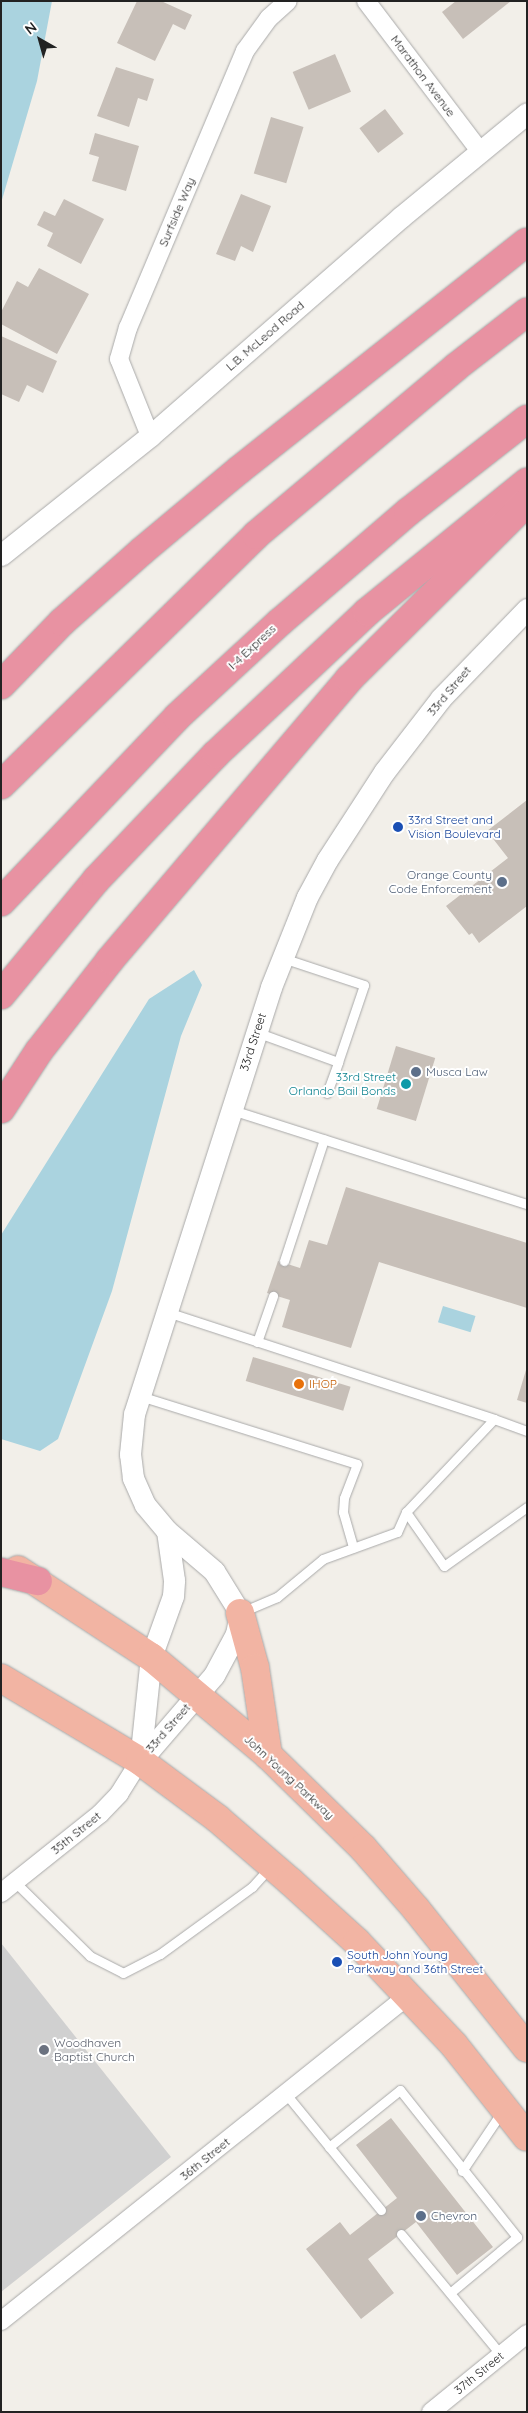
<!DOCTYPE html>
<html>
<head>
<meta charset="utf-8">
<style>
	body { margin:0 }
	#map { position:relative; width:528px; height:2413px; overflow:hidden; background:#f2efe9; font-family:Quicksand,sans-serif }
	div>[style] { position:absolute }
	.religious>* { inset:0; background:#d0d0d0 }
	.water>* { inset:0; background:#aad3df; transform-origin:0 0 }
	.building>* { inset:0; background:#c7bfb8; transform-origin:0 0 }
	.roads { filter:drop-shadow(0 0 1px #a9a9a9) drop-shadow(0 0 1px #a9a9a9) }
	.service>* { height:9px; margin:-4.5px; padding:0 4.5px; transform-origin:4.5px; border-radius:4.5px; background:#fff }
	.minor>* { height:18px; margin:-9px; padding:0 9px; transform-origin:9px; border-radius:9px; background:#fff }
	.tertiary>* { height:21px; margin:-10.5px; padding:0 10.5px; transform-origin:10.5px; border-radius:10.5px; background:#fff }
	.trunk>* { height:28px; margin:-14px; padding:0 14px; transform-origin:14px; border-radius:14px; background:#f2b4a3 }
	.motorway>* { height:28px; margin:-14px; padding:0 14px; transform-origin:14px; border-radius:14px; background:#e892a2 }
	.dots>* { width:14px; height:14px; translate:-50% -50%; box-sizing:border-box; border:2px solid #fff; border-radius:50% }
	span { translate:-50% -50%; white-space:nowrap; text-align:center; line-height:1.15; -webkit-text-stroke:4px #fff; paint-order:stroke }
	.street-label { font-size:12px; color:#222 }
	.transit-label { font-size:12px; color:#164399 }
	.left { translate:0 -50%; text-align:left }
	.service-label { font-size:12px; color:#4e5e75 }
	.right { translate:-100% -50%; text-align:right }
	.culture-label { font-size:12px; color:#0d838f }
	.food-label { font-size:12px; color:#c56008 }
	.worship-label { font-size:12px; color:#5b616d }
	.frame { position:absolute; inset:0; border:2px solid #222; pointer-events:none }
	.north { position:absolute; left:15px; top:15px; width:50px; height:50px; -webkit-text-stroke:4px #fff; paint-order:stroke; rotate:322deg; font-size:14px; font-weight:700; line-height:20px; text-align:center; color:#222 }
	.north::after { content:''; display:block; margin:auto; width:18px; height:22px; background:#222; clip-path:polygon(50% 0,100% 100%,50% 72%,0 100%) }
</style>
</head>
<body>
<div id="map">
	<div class="religious">
		<i style="clip-path:polygon(1px 1943px,171px 2157px,1px 2292px)"></i>
	</div>
	<div class="water">
		<i style="clip-path:polygon(1px 1px,52px 1px,37px 81px,1px 203px)"></i>
		<i style="clip-path:polygon(194px 970px,202px 985px,181px 1036px,112px 1291px,58px 1439px,40px 1451px,1px 1439px,1px 1235px,149px 999px)"></i>
		<i style="left:443px;top:1306px;width:34px;height:17px;rotate:17deg"></i>
	</div>
	<div class="building">
		<i style="clip-path:polygon(137px 1px,161px 1px,192px 15px,185px 30px,173px 24px,155px 61px,117px 43px)"></i>
		<i style="clip-path:polygon(456px 1px,511px 1px,463px 39px,442px 12px)"></i>
		<i style="left:335px;top:54px;width:41px;height:46px;rotate:67deg"></i>
		<i style="clip-path:polygon(116px 67px,154px 79px,147px 101px,138px 98px,129px 127px,97px 116px)"></i>
		<i style="left:385px;top:109px;width:31px;height:32px;rotate:53deg"></i>
		<i style="left:271px;top:117px;width:34px;height:59px;rotate:17deg"></i>
		<i style="clip-path:polygon(95px 133px,139px 146px,126px 191px,92px 181px,99px 157px,89px 154px)"></i>
		<i style="clip-path:polygon(241px 194px,271px 206px,253px 252px,241px 246px,235px 261px,216px 254px)"></i>
		<i style="clip-path:polygon(64px 199px,104px 219px,81px 264px,47px 246px,53px 233px,37px 225px,44px 211px,55px 216px)"></i>
		<i style="clip-path:polygon(39px 268px,89px 294px,57px 354px,1px 324px,1px 312px,17px 281px,28px 287px)"></i>
		<i style="clip-path:polygon(1px 336px,57px 361px,43px 393px,27px 385px,19px 402px,1px 394px)"></i>
		<i style="clip-path:polygon(527px 800px,527px 906px,479px 943px,472px 933px,469px 935px,446px 906px,508px 858px,487px 831px)"></i>
		<i style="left:396px;top:1046px;width:41px;height:66px;rotate:17deg"></i>
		<i style="clip-path:polygon(346px 1187px,527px 1243px,527px 1308px,379px 1262px,351px 1348px,282px 1327px,290px 1300px,267px 1293px,278px 1261px,300px 1268px,309px 1240px,327px 1245px)"></i>
		<i style="left:253px;top:1357px;width:102px;height:25px;rotate:17deg"></i>
		<i style="clip-path:polygon(526px 1370px,527px 1370px,527px 1403px,517px 1400px)"></i>
		<i style="clip-path:polygon(391px 2118px,493px 2247px,457px 2275px,416px 2222px,368px 2259px,394px 2293px,361px 2319px,306px 2249px,340px 2222px,350px 2235px,397px 2198px,356px 2145px)"></i>
	</div>
	<div class="roads">
		<div class="service">
			<i style="left:256px;top:1032px;width:87px;rotate:20.1deg"></i>
			<i style="left:338px;top:1062px;width:81px;rotate:-71.3deg"></i>
			<i style="left:364px;top:985px;width:85px;rotate:-161.6deg"></i>
			<i style="left:327px;top:1093px;width:33px;rotate:-70deg"></i>
			<i style="left:232px;top:1110px;width:310px;rotate:17.7deg"></i>
			<i style="left:284px;top:1261px;width:128px;rotate:-71.8deg"></i>
			<i style="left:167px;top:1312px;width:344px;rotate:18.1deg"></i>
			<i style="left:494px;top:1419px;width:128px;rotate:133.4deg"></i>
			<i style="left:406px;top:1512px;width:22px;rotate:114deg"></i>
			<i style="left:397px;top:1532px;width:79px;rotate:160deg"></i>
			<i style="left:323px;top:1559px;width:60px;rotate:140.4deg"></i>
			<i style="left:277px;top:1597px;width:38px;rotate:157deg"></i>
			<i style="left:257px;top:1342px;width:49px;rotate:-70.8deg"></i>
			<i style="left:140px;top:1396px;width:227px;rotate:17.4deg"></i>
			<i style="left:357px;top:1464px;width:36px;rotate:111deg"></i>
			<i style="left:344px;top:1498px;width:14px;rotate:94deg"></i>
			<i style="left:343px;top:1512px;width:37px;rotate:74deg"></i>
			<i style="left:494px;top:1419px;width:35px;rotate:20deg"></i>
			<i style="left:406px;top:1512px;width:66px;rotate:54.9deg"></i>
			<i style="left:444px;top:1566px;width:102px;rotate:-35.4deg"></i>
			<i style="left:15px;top:1882px;width:105px;rotate:44.6deg"></i>
			<i style="left:90px;top:1956px;width:37px;rotate:27deg"></i>
			<i style="left:123px;top:1973px;width:42px;rotate:-27.2deg"></i>
			<i style="left:160px;top:1954px;width:114px;rotate:-36.1deg"></i>
			<i style="left:252px;top:1887px;width:27px;rotate:-48deg"></i>
			<i style="left:286px;top:2094px;width:150px;rotate:50.7deg"></i>
			<i style="left:329px;top:2147px;width:91px;rotate:-38.8deg"></i>
			<i style="left:400px;top:2090px;width:188px;rotate:51.5deg"></i>
			<i style="left:517px;top:2237px;width:87px;rotate:140.1deg"></i>
			<i style="left:462px;top:2171px;width:73px;rotate:-56.1deg"></i>
			<i style="left:401px;top:2234px;width:157px;rotate:50.4deg"></i>
		</div>
		<div class="minor">
			<i style="left:366px;top:1px;width:188px;rotate:52.8deg"></i>
			<i style="left:150px;top:436px;width:83px;rotate:-111.9deg"></i>
			<i style="left:119px;top:359px;width:32px;rotate:-74deg"></i>
			<i style="left:128px;top:328px;width:301px;rotate:-67.1deg"></i>
			<i style="left:245px;top:51px;width:41px;rotate:-54deg"></i>
			<i style="left:269px;top:18px;width:25px;rotate:-42deg"></i>
			<i style="left:1px;top:1893px;width:127px;rotate:-38.6deg"></i>
			<i style="left:100px;top:1814px;width:28px;rotate:-46deg"></i>
			<i style="left:119px;top:1794px;width:39px;rotate:-58deg"></i>
			<i style="left:1px;top:2321px;width:522px;rotate:-38.63deg"></i>
			<i style="left:431px;top:2412px;width:124px;rotate:-39.1deg"></i>
		</div>
		<div class="tertiary">
			<i style="left:1px;top:555px;width:191px;rotate:-38.6deg"></i>
			<i style="left:150px;top:436px;width:333px;rotate:-41.1deg"></i>
			<i style="left:401px;top:217px;width:163px;rotate:-39.5deg"></i>
			<i style="left:140px;top:1761px;width:113px;rotate:-49.3deg"></i>
			<i style="left:214px;top:1675px;width:47px;rotate:-61.8deg"></i>
			<i style="left:236px;top:1634px;width:21px;rotate:-79deg"></i>
			<i style="left:240px;top:1613px;width:49px;rotate:-121.8deg"></i>
			<i style="left:214px;top:1571px;width:62px;rotate:-139.6deg"></i>
			<i style="left:167px;top:1531px;width:34px;rotate:-130deg"></i>
			<i style="left:145px;top:1505px;width:30px;rotate:-114deg"></i>
			<i style="left:133px;top:1478px;width:24px;rotate:-97deg"></i>
			<i style="left:130px;top:1454px;width:40px;rotate:-84.3deg"></i>
			<i style="left:134px;top:1414px;width:448px;rotate:-72.2deg"></i>
			<i style="left:271px;top:987px;width:97px;rotate:-68.2deg"></i>
			<i style="left:307px;top:897px;width:42px;rotate:-61.6deg"></i>
			<i style="left:327px;top:860px;width:105px;rotate:-57.1deg"></i>
			<i style="left:384px;top:772px;width:93px;rotate:-52.4deg"></i>
			<i style="left:441px;top:698px;width:124px;rotate:-46deg"></i>
			<i style="left:140px;top:1761px;width:105px;rotate:-84deg"></i>
			<i style="left:151px;top:1657px;width:65px;rotate:-70.2deg"></i>
			<i style="left:173px;top:1596px;width:16px;rotate:-86deg"></i>
			<i style="left:174px;top:1580px;width:49px;rotate:-98.1deg"></i>
		</div>
		<div class="trunk">
			<i style="left:18px;top:1570px;width:159px;rotate:33.2deg"></i>
			<i style="left:151px;top:1657px;width:153px;rotate:39.9deg"></i>
			<i style="left:268px;top:1755px;width:133px;rotate:44.4deg"></i>
			<i style="left:363px;top:1848px;width:81px;rotate:49deg"></i>
			<i style="left:416px;top:1909px;width:178px;rotate:51.4deg"></i>
			<i style="left:240px;top:1613px;width:57px;rotate:74.7deg"></i>
			<i style="left:255px;top:1668px;width:88px;rotate:81.5deg"></i>
			<i style="left:1px;top:1678px;width:162px;rotate:30.8deg"></i>
			<i style="left:140px;top:1761px;width:97px;rotate:36.6deg"></i>
			<i style="left:218px;top:1819px;width:96px;rotate:40.8deg"></i>
			<i style="left:291px;top:1882px;width:89px;rotate:42.3deg"></i>
			<i style="left:357px;top:1942px;width:141px;rotate:46.7deg"></i>
			<i style="left:454px;top:2045px;width:117px;rotate:51.6deg"></i>
		</div>
		<div class="motorway">
			<i style="left:1px;top:685px;width:88px;rotate:-45.9deg"></i>
			<i style="left:62px;top:622px;width:107px;rotate:-41.6deg"></i>
			<i style="left:142px;top:551px;width:126px;rotate:-39.9deg"></i>
			<i style="left:239px;top:470px;width:367px;rotate:-38.4deg"></i>
			<i style="left:1px;top:785px;width:357px;rotate:-44.4deg"></i>
			<i style="left:256px;top:535px;width:261px;rotate:-40deg"></i>
			<i style="left:456px;top:367px;width:90px;rotate:-37.8deg"></i>
			<i style="left:1px;top:902px;width:255px;rotate:-46.4deg"></i>
			<i style="left:177px;top:717px;width:140px;rotate:-42.7deg"></i>
			<i style="left:280px;top:622px;width:169px;rotate:-40.7deg"></i>
			<i style="left:408px;top:512px;width:151px;rotate:-38deg"></i>
			<i style="left:1px;top:995px;width:149px;rotate:-50.4deg"></i>
			<i style="left:96px;top:880px;width:174px;rotate:-46.4deg"></i>
			<i style="left:216px;top:754px;width:207px;rotate:-43.2deg"></i>
			<i style="left:367px;top:612px;width:206px;rotate:-39.1deg"></i>
			<i style="left:1px;top:1109px;width:69px;rotate:-56.8deg"></i>
			<i style="left:39px;top:1051px;width:115px;rotate:-52deg"></i>
			<i style="left:110px;top:960px;width:369px;rotate:-49.6deg"></i>
			<i style="left:349px;top:679px;width:251px;rotate:-44.8deg"></i>
			<i style="left:1px;top:1572px;width:38px;rotate:14deg"></i>
		</div>
	</div>
	<div class="dots">
		<i style="left:398px;top:827px;background:#1a4fb4"></i>
		<i style="left:502px;top:882px;background:#5c6f8a"></i>
		<i style="left:416px;top:1072px;background:#5c6f8a"></i>
		<i style="left:406px;top:1084px;background:#0f9aa8"></i>
		<i style="left:299px;top:1384px;background:#e8710a"></i>
		<i style="left:337px;top:1962px;background:#1a4fb4"></i>
		<i style="left:44px;top:2050px;background:#6b7280"></i>
		<i style="left:421px;top:2216px;background:#5c6f8a"></i>
	</div>
	<div class="street-label">
		<span style="left:423px;top:76px;rotate:53deg">Marathon Avenue</span>
		<span style="left:177px;top:212px;rotate:-67deg">Surfside Way</span>
		<span style="left:265px;top:336px;rotate:-41deg">L.B. McLeod Road</span>
		<span style="left:252px;top:647px;rotate:-43deg">I-4 Express</span>
		<span style="left:449px;top:691px;rotate:-50deg">33rd Street</span>
		<span style="left:253px;top:1042px;rotate:-72deg">33rd Street</span>
		<span style="left:168px;top:1728px;rotate:-49deg">33rd Street</span>
		<span style="left:289px;top:1777px;rotate:43deg">John Young Parkway</span>
		<span style="left:76px;top:1833px;rotate:-39deg">35th Street</span>
		<span style="left:205px;top:2159px;rotate:-39deg">36th Street</span>
		<span style="left:479px;top:2373px;rotate:-39deg">37th Street</span>
	</div>
	<div class="transit-label">
		<span class="left" style="left:408px;top:827px">33rd Street and<br>Vision Boulevard</span>
		<span class="left" style="left:347px;top:1962px">South John Young<br>Parkway and 36th Street</span>
	</div>
	<div class="service-label">
		<span class="right" style="left:492px;top:882px">Orange County<br>Code Enforcement</span>
		<span class="left" style="left:426px;top:1072px">Musca Law</span>
		<span class="left" style="left:431px;top:2216px">Chevron</span>
	</div>
	<div class="culture-label">
		<span class="right" style="left:396px;top:1084px">33rd Street<br>Orlando Bail Bonds</span>
	</div>
	<div class="food-label">
		<span class="left" style="left:309px;top:1384px">IHOP</span>
	</div>
	<div class="worship-label">
		<span class="left" style="left:54px;top:2050px">Woodhaven<br>Baptist Church</span>
	</div>
	<div class="frame"></div>
	<div class="north">N</div>
</div>
</body>
</html>
